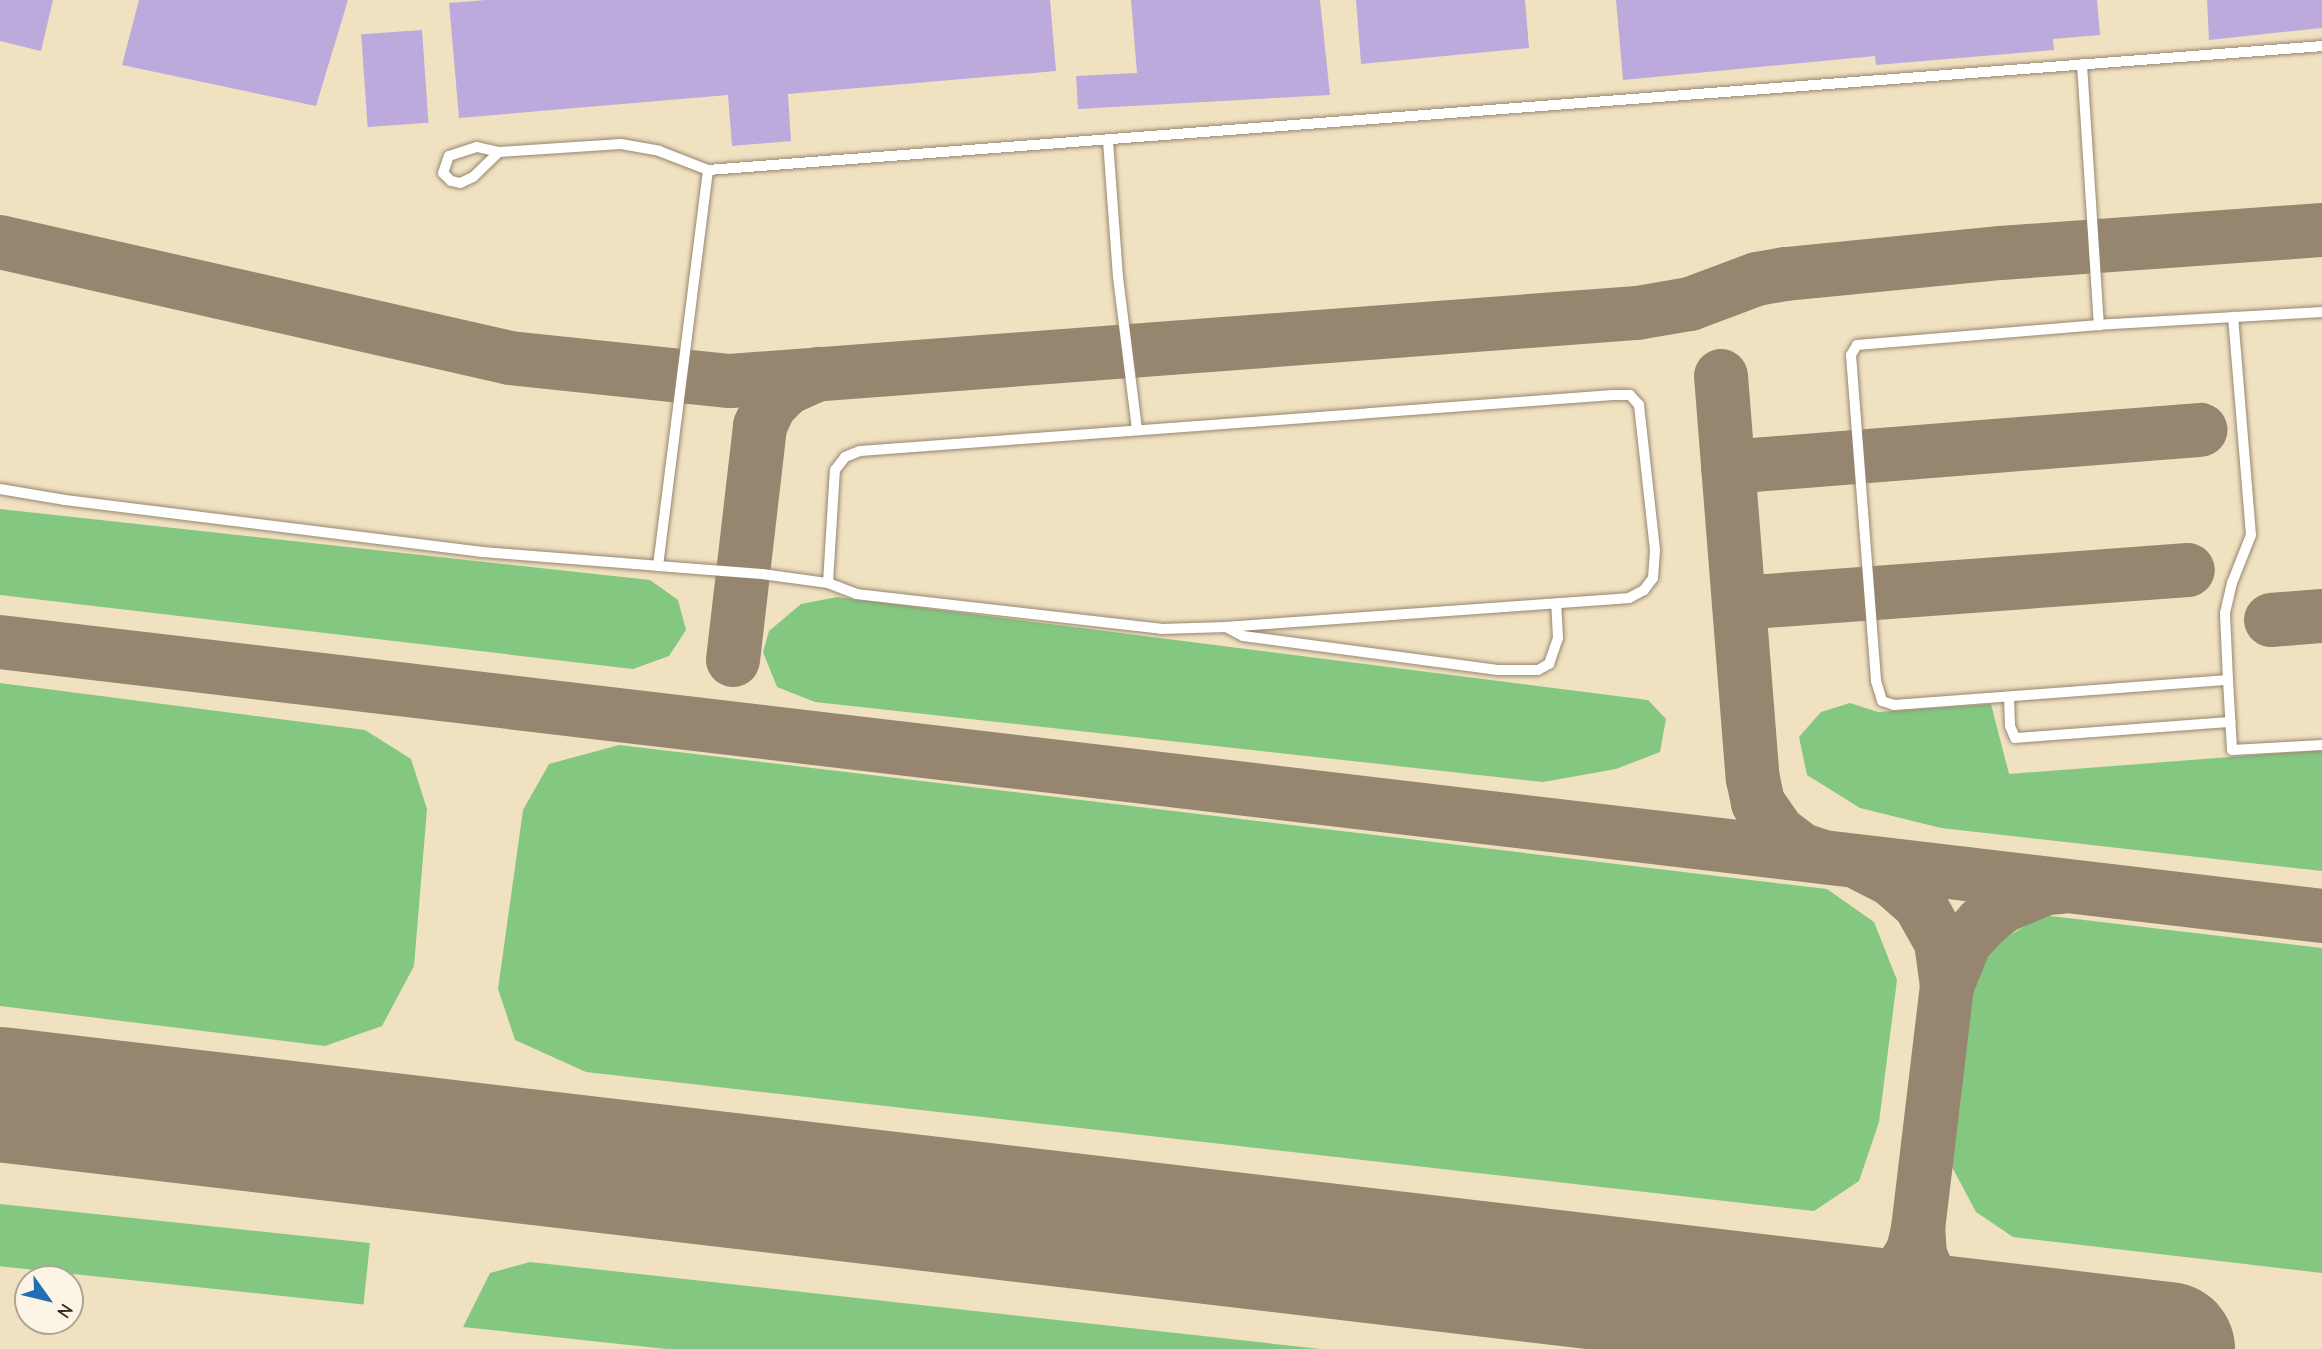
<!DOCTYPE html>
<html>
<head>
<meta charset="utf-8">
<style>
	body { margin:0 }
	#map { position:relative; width:2322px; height:1349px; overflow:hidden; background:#f0e2c1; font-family:"Comic Neue",sans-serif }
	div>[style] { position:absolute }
	.green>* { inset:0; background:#84c780; transform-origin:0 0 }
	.taxiway>* { height:54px; margin:-27px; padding:0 27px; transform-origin:27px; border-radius:27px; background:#968670 }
	.runway>* { height:135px; margin:-67.5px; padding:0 67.5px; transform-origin:67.5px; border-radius:67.5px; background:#968670 }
	.building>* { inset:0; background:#bdaadd; transform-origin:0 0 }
	.roads { filter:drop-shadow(0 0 2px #968670) drop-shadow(0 0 2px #968670) }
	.service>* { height:10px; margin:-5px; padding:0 5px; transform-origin:5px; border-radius:5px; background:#fff }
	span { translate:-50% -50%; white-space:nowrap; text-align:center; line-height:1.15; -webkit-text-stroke:5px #fcf5e5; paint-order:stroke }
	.north { position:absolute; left:14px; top:1265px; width:70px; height:70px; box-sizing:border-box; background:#fcf5e5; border:2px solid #afa495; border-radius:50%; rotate:124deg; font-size:19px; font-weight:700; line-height:28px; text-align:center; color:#3b2a1e }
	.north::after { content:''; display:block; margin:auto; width:24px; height:32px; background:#1f6fb2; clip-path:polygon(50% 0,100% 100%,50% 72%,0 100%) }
</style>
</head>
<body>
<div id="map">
	<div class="green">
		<i style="clip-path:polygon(0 509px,650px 580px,678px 600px,686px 630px,669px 656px,633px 669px,0 595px)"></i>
		<i style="clip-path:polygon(837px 597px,1648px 700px,1666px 719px,1660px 752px,1616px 769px,1543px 782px,815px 702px,777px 687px,763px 652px,769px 631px,801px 604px)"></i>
		<i style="clip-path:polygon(0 683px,365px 730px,411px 759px,427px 809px,414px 966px,382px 1026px,325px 1046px,0 1006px)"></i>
		<i style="clip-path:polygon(1850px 703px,1878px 712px,1991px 704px,2009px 774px,2322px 750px,2322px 871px,1941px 828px,1860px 808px,1807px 775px,1799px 737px,1821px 712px)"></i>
		<i style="clip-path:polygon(619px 745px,1827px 889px,1874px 922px,1897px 980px,1879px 1122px,1859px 1181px,1814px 1211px,586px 1072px,515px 1040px,498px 989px,523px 810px,549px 764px)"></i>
		<i style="clip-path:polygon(2042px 915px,2322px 948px,2322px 1273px,2013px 1237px,1976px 1212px,1952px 1167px,1965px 995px,1996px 944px)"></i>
		<i style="left:0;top:1204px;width:372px;height:62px;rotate:6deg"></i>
		<i style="clip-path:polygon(530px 1262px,1321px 1349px,666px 1349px,463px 1327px,490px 1273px)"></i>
	</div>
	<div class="taxiway">
		<i style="left:0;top:242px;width:523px;rotate:12.81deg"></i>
		<i style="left:510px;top:358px;width:221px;rotate:6deg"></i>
		<i style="left:730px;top:381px;width:910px;rotate:-4.29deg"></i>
		<i style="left:1637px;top:313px;width:54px;rotate:-9.6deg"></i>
		<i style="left:1690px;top:304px;width:72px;rotate:-20.5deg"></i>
		<i style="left:1757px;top:279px;width:29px;rotate:-10deg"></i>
		<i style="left:1786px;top:274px;width:216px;rotate:-5.6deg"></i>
		<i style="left:2001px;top:253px;width:322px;rotate:-4.1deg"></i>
		<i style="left:1721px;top:376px;width:404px;rotate:85.5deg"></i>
		<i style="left:1753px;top:779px;width:25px;rotate:78deg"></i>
		<i style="left:1758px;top:803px;width:35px;rotate:55deg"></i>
		<i style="left:1778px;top:832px;width:30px;rotate:37deg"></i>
		<i style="left:1802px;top:850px;width:20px;rotate:18deg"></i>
		<i style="left:1728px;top:467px;width:474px;rotate:-4.5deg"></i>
		<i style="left:1739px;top:603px;width:450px;rotate:-4.2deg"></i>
		<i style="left:2271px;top:620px;width:51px;rotate:-4.5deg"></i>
		<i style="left:0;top:642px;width:2338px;rotate:6.73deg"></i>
		<i style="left:733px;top:660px;width:236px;rotate:-83.4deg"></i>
		<i style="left:760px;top:426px;width:23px;rotate:-65deg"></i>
		<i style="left:770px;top:405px;width:24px;rotate:-45deg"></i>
		<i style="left:787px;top:388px;width:35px;rotate:-24deg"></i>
		<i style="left:1861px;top:864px;width:34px;rotate:27deg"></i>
		<i style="left:1891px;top:879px;width:37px;rotate:41deg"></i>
		<i style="left:1919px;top:903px;width:45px;rotate:60.6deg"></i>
		<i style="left:1941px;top:942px;width:44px;rotate:82.2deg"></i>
		<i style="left:1812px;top:1308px;width:31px;rotate:-6deg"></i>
		<i style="left:1843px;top:1305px;width:48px;rotate:-27.1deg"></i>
		<i style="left:1886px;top:1283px;width:23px;rotate:-43deg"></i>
		<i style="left:1903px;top:1267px;width:19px;rotate:-58deg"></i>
		<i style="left:1913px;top:1251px;width:23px;rotate:-77deg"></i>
		<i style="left:1999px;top:1330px;width:46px;rotate:-156.8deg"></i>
		<i style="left:1957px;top:1312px;width:25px;rotate:-140deg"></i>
		<i style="left:1938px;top:1296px;width:45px;rotate:-113.7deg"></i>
		<i style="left:1920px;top:1255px;width:26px;rotate:-94deg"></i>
		<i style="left:1918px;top:1229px;width:245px;rotate:-83.2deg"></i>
		<i style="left:1947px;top:986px;width:48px;rotate:-67.8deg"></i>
		<i style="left:1965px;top:942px;width:25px;rotate:-48deg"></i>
		<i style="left:1982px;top:923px;width:27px;rotate:-39deg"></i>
		<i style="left:2003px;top:906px;width:47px;rotate:-22.7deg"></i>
		<i style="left:2046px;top:888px;width:15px;rotate:-4deg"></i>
	</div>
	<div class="runway">
		<i style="left:0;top:1094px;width:2182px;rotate:6.71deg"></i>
	</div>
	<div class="building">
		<i style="clip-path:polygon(0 0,53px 0,41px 51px,0 41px)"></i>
		<i style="clip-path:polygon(139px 0,348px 0,316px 106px,122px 65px)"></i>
		<i style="clip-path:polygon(486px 0,1050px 0,1056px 71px,788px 94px,791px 141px,732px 146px,728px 95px,459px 118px,449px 3px)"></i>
		<i style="clip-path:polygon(1131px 0,1320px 0,1330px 95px,1078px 109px,1076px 76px,1137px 73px)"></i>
		<i style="clip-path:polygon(1356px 0,1525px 0,1529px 48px,1361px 64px)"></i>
		<i style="clip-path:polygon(1616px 0,2097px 0,2100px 35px,2053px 39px,2054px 50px,1876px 65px,1875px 56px,1623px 80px)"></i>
		<i style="clip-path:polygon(2207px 0,2322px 0,2322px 28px,2209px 40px)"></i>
		<i style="left:422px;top:30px;width:93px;height:61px;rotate:86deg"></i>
	</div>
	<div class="roads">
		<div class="service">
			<i style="left:2082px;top:64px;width:262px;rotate:86.3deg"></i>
			<i style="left:1108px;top:141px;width:136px;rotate:85.8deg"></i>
			<i style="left:1118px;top:277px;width:154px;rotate:82.9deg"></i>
			<i style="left:499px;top:152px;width:36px;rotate:136deg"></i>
			<i style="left:473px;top:177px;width:14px;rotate:155deg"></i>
			<i style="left:460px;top:183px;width:9px;rotate:-167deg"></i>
			<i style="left:451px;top:181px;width:11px;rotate:-135deg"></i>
			<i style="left:443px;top:173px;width:18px;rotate:-71deg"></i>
			<i style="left:449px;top:156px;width:29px;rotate:-18deg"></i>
			<i style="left:477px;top:147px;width:23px;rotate:13deg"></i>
			<i style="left:499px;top:152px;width:122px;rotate:-3.8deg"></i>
			<i style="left:621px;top:144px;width:39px;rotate:10deg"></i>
			<i style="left:659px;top:151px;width:53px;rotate:21.2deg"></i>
			<i style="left:708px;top:170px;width:1619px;rotate:-4.39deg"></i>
			<i style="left:2322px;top:312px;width:223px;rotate:176.7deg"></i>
			<i style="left:2099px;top:325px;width:243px;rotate:175.3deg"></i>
			<i style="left:1857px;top:345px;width:12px;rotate:121deg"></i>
			<i style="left:1851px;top:355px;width:327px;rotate:85.6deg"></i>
			<i style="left:1876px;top:681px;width:21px;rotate:73deg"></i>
			<i style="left:1882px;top:701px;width:13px;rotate:18deg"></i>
			<i style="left:1894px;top:705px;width:335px;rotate:-4.3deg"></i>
			<i style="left:2228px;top:680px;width:70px;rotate:86.7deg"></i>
			<i style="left:2232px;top:750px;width:90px;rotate:-3.2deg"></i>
			<i style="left:0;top:489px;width:66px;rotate:9.6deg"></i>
			<i style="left:65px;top:500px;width:419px;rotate:7.1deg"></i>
			<i style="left:481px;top:552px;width:178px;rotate:4.5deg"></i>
			<i style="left:658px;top:566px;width:399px;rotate:-82.8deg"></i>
			<i style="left:658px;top:566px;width:104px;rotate:4.4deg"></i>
			<i style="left:762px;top:574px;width:67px;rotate:7.8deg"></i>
			<i style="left:828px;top:583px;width:30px;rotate:21deg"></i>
			<i style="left:856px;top:594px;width:307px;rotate:6.5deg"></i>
			<i style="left:1161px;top:629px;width:65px;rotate:-1.8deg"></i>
			<i style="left:1226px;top:627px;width:19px;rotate:28deg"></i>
			<i style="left:1243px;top:636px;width:257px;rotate:7.6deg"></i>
			<i style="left:1498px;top:670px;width:40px"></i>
			<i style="left:1538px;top:670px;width:13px;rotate:-29deg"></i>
			<i style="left:1549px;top:664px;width:28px;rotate:-71deg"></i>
			<i style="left:1558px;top:638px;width:34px;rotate:-93deg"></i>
			<i style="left:828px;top:583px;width:113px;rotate:-86.5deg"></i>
			<i style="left:835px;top:470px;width:16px;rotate:-52deg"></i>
			<i style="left:845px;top:457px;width:16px;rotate:-22deg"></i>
			<i style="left:860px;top:451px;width:755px;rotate:-4.25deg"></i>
			<i style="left:1613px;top:395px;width:17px"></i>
			<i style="left:1630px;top:395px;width:13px;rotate:48deg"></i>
			<i style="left:1639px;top:405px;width:146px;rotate:83.7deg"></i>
			<i style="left:1655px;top:550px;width:28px;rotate:94deg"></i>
			<i style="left:1653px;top:578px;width:15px;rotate:127deg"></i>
			<i style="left:1644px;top:590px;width:17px;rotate:152deg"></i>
			<i style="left:1629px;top:598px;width:404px;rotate:175.9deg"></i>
			<i style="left:2228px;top:680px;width:67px;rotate:-92.6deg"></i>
			<i style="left:2225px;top:613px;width:31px;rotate:-77deg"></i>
			<i style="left:2232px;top:583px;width:52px;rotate:-68.4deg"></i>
			<i style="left:2251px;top:535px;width:219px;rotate:-94.7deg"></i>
			<i style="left:2009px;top:697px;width:29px;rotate:88deg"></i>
			<i style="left:2010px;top:726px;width:13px;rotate:67deg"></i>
			<i style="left:2015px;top:738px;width:216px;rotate:-4.3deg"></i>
		</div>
	</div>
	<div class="north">N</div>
</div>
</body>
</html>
